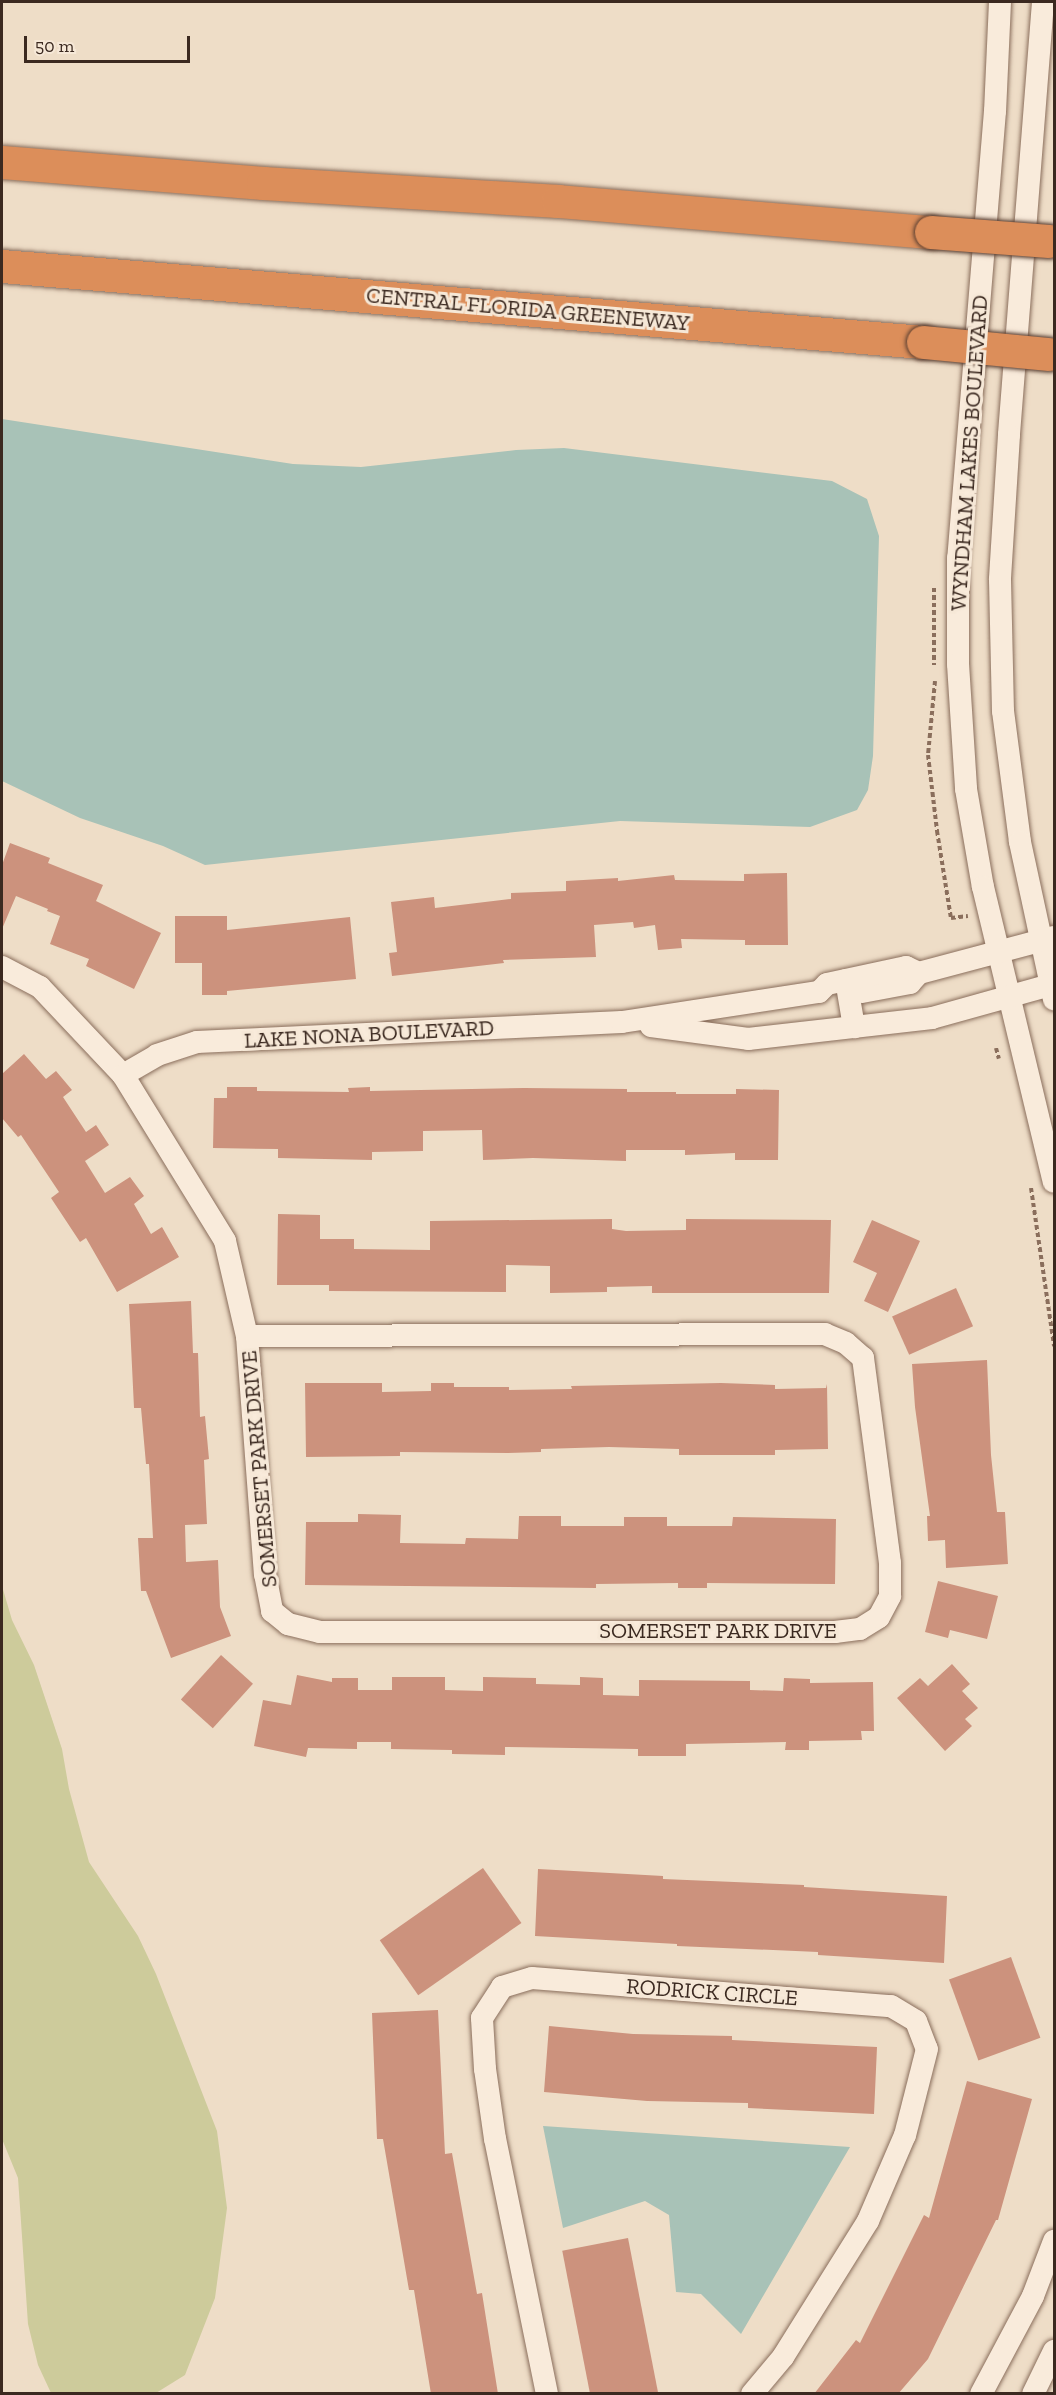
<!DOCTYPE html>
<html>
<head>
<meta charset="utf-8">
<style>
	body { margin:0 }
	#map { position:relative; width:1056px; height:2395px; overflow:hidden; background:#eeddc7; font-family:"Zilla Slab",serif }
	div>[style] { position:absolute }
	.green>* { inset:0; background:#cdcb9b }
	.water>* { inset:0; background:#a8c2b7 }
	.building>* { inset:0; background:#cc927d; transform-origin:0 0 }
	.path>* { height:4px; margin-top:-2px; transform-origin:0; background:repeating-linear-gradient(90deg,#8a6e5c 0 4.5px,transparent 0 7.5px) }
	.roads { filter:drop-shadow(0 0 2px #8a6e5c) drop-shadow(0 0 2px #8a6e5c) }
	.minor>* { height:22px; margin:-11px; padding:0 11px; transform-origin:11px; border-radius:11px; background:#f9ebdb }
	.highway>* { height:33px; margin:-16.5px; padding:0 16.5px; transform-origin:16.5px; border-radius:16.5px; background:#dc8e5a }
	.bridges { filter:drop-shadow(0 0 2px #583d30) drop-shadow(0 0 2px #583d30) }
	.highway-bridge>* { height:33px; margin:-16.5px; padding:0 16.5px; transform-origin:16.5px; border-radius:16.5px; background:#dc8e5a }
	span { translate:-50% -50%; white-space:nowrap; text-align:center; line-height:1.15; -webkit-text-stroke:6px #f6e8d7; paint-order:stroke }
	.street-label { font-size:22px; color:#3b2920 }
	.frame { position:absolute; inset:0; border:3px solid #3b2920; pointer-events:none }
	.scale { position:absolute; left:24px; top:36px; width:166px; height:27px; box-sizing:border-box; border:3px solid #3b2920; border-top:0; padding-left:8px; font-size:18px; line-height:21px; white-space:nowrap; color:#3b2920; -webkit-text-stroke:4px #f6e8d7; paint-order:stroke }
</style>
</head>
<body>
<div id="map">
	<div class="green">
		<i style="clip-path:polygon(2px 1586px,12px 1620px,34px 1665px,62px 1749px,69px 1789px,89px 1862px,138px 1936px,156px 1974px,217px 2131px,227px 2208px,215px 2298px,185px 2375px,156px 2393px,51px 2393px,38px 2365px,28px 2324px,18px 2178px,2px 2139px)"></i>
	</div>
	<div class="water">
		<i style="clip-path:polygon(2px 419px,293px 464px,361px 467px,516px 450px,564px 448px,832px 481px,867px 499px,879px 536px,873px 756px,868px 790px,857px 810px,810px 827px,620px 821px,205px 865px,163px 846px,80px 818px,2px 781px)"></i>
		<i style="clip-path:polygon(543px 2126px,850px 2147px,741px 2334px,701px 2294px,676px 2292px,669px 2215px,645px 2201px,563px 2228px)"></i>
	</div>
	<div class="building">
		<i style="clip-path:polygon(10px 843px,50px 858px,48px 863px,103px 885px,96px 901px,161px 933px,134px 989px,86px 966px,89px 959px,50px 944px,60px 916px,47px 911px,48px 909px,16px 896px,2px 929px,2px 865px)"></i>
		<i style="clip-path:polygon(787px 873px,788px 945px,745px 945px,745px 940px,681px 939px,682px 948px,658px 950px,655px 925px,634px 928px,633px 922px,594px 925px,596px 957px,503px 960px,504px 963px,392px 976px,389px 953px,397px 952px,391px 902px,434px 897px,435px 908px,511px 899px,511px 893px,566px 891px,566px 881px,618px 878px,618px 881px,674px 875px,675px 880px,744px 881px,744px 874px)"></i>
		<i style="clip-path:polygon(175px 916px,227px 916px,227px 930px,350px 917px,356px 979px,227px 991px,227px 995px,202px 995px,202px 963px,175px 963px)"></i>
		<i style="clip-path:polygon(24px 1054px,46px 1079px,56px 1071px,72px 1090px,63px 1097px,86px 1132px,96px 1125px,109px 1145px,85px 1161px,105px 1193px,130px 1177px,144px 1196px,134px 1204px,151px 1234px,162px 1227px,179px 1257px,117px 1292px,86px 1238px,80px 1242px,51px 1198px,59px 1192px,21px 1135px,18px 1137px,2px 1118px,2px 1074px)"></i>
		<i style="clip-path:polygon(227px 1087px,257px 1087px,257px 1091px,349px 1092px,348px 1088px,370px 1087px,370px 1091px,524px 1088px,627px 1089px,627px 1092px,676px 1092px,676px 1094px,736px 1094px,736px 1089px,779px 1090px,778px 1160px,735px 1160px,735px 1153px,685px 1155px,685px 1150px,626px 1150px,626px 1161px,533px 1158px,483px 1160px,482px 1130px,423px 1131px,423px 1151px,372px 1152px,372px 1160px,278px 1158px,278px 1149px,213px 1148px,214px 1098px,227px 1098px)"></i>
		<i style="clip-path:polygon(278px 1214px,320px 1215px,320px 1239px,354px 1239px,354px 1249px,430px 1250px,430px 1221px,612px 1219px,612px 1229px,626px 1231px,686px 1230px,686px 1219px,831px 1220px,829px 1293px,652px 1293px,652px 1286px,607px 1287px,607px 1292px,550px 1293px,550px 1266px,506px 1265px,506px 1292px,329px 1291px,329px 1285px,277px 1285px)"></i>
		<i style="clip-path:polygon(872px 1220px,920px 1241px,888px 1312px,864px 1301px,877px 1273px,853px 1262px)"></i>
		<i style="left:956px;top:1288px;width:42px;height:70px;rotate:66deg"></i>
		<i style="clip-path:polygon(191px 1301px,193px 1353px,198px 1353px,200px 1417px,205px 1416px,209px 1459px,204px 1460px,207px 1524px,185px 1525px,186px 1562px,218px 1560px,220px 1607px,231px 1636px,171px 1658px,146px 1591px,141px 1591px,138px 1538px,153px 1538px,149px 1464px,146px 1464px,141px 1408px,134px 1408px,129px 1304px)"></i>
		<i style="clip-path:polygon(987px 1360px,991px 1455px,997px 1512px,1005px 1512px,1008px 1564px,946px 1568px,945px 1540px,928px 1541px,927px 1516px,930px 1516px,915px 1407px,912px 1364px)"></i>
		<i style="clip-path:polygon(305px 1383px,382px 1383px,382px 1392px,431px 1391px,431px 1383px,454px 1383px,454px 1387px,509px 1387px,509px 1390px,572px 1389px,571px 1386px,721px 1383px,775px 1385px,775px 1389px,826px 1388px,827px 1384px,828px 1449px,775px 1450px,775px 1455px,679px 1455px,679px 1449px,609px 1447px,541px 1449px,541px 1452px,508px 1453px,400px 1452px,400px 1456px,306px 1457px)"></i>
		<i style="clip-path:polygon(358px 1514px,401px 1515px,400px 1543px,465px 1544px,466px 1538px,518px 1539px,519px 1516px,561px 1516px,561px 1526px,624px 1526px,624px 1517px,667px 1517px,667px 1526px,732px 1526px,733px 1517px,836px 1519px,835px 1584px,707px 1583px,707px 1588px,678px 1588px,678px 1583px,596px 1584px,596px 1588px,305px 1585px,306px 1522px,358px 1522px)"></i>
		<i style="clip-path:polygon(938px 1581px,998px 1596px,987px 1639px,950px 1630px,948px 1638px,925px 1632px)"></i>
		<i style="left:221px;top:1655px;width:43px;height:60px;rotate:42deg"></i>
		<i style="clip-path:polygon(952px 1664px,970px 1684px,962px 1691px,978px 1708px,965px 1719px,972px 1726px,945px 1751px,897px 1698px,920px 1678px,928px 1686px)"></i>
		<i style="clip-path:polygon(297px 1675px,332px 1682px,332px 1678px,358px 1678px,358px 1690px,392px 1690px,392px 1677px,445px 1677px,445px 1690px,483px 1691px,483px 1677px,536px 1678px,536px 1684px,580px 1685px,580px 1677px,603px 1678px,603px 1695px,639px 1696px,639px 1680px,750px 1681px,750px 1690px,783px 1691px,784px 1678px,810px 1679px,810px 1683px,873px 1682px,874px 1731px,861px 1731px,862px 1740px,809px 1741px,809px 1750px,785px 1750px,786px 1742px,686px 1744px,686px 1756px,638px 1756px,638px 1749px,505px 1747px,505px 1755px,452px 1754px,452px 1750px,391px 1749px,391px 1742px,357px 1742px,357px 1749px,308px 1748px,306px 1757px,254px 1746px,263px 1700px,291px 1705px)"></i>
		<i style="left:483px;top:1868px;width:67px;height:126px;rotate:55deg"></i>
		<i style="clip-path:polygon(538px 1869px,663px 1876px,663px 1879px,804px 1885px,804px 1887px,947px 1896px,944px 1963px,818px 1955px,818px 1952px,677px 1946px,677px 1944px,535px 1936px)"></i>
		<i style="left:1011px;top:1957px;width:86px;height:66px;rotate:70deg"></i>
		<i style="clip-path:polygon(438px 2010px,445px 2154px,452px 2153px,477px 2294px,482px 2293px,498px 2394px,431px 2394px,414px 2290px,409px 2290px,383px 2139px,377px 2139px,372px 2013px)"></i>
		<i style="clip-path:polygon(549px 2026px,633px 2034px,732px 2036px,732px 2040px,877px 2047px,874px 2114px,748px 2108px,748px 2103px,647px 2101px,544px 2092px)"></i>
		<i style="clip-path:polygon(967px 2081px,1032px 2099px,998px 2220px,996px 2220px,928px 2359px,898px 2394px,814px 2394px,856px 2340px,860px 2343px,924px 2215px,929px 2218px)"></i>
		<i style="left:628px;top:2238px;width:159px;height:67px;rotate:79deg"></i>
	</div>
	<div class="path">
		<i style="left:934px;top:588px;width:77px;rotate:90deg"></i>
		<i style="left:935px;top:681px;width:74px;rotate:95.4deg"></i>
		<i style="left:928px;top:755px;width:77px;rotate:83.2deg"></i>
		<i style="left:937px;top:831px;width:88px;rotate:80.9deg"></i>
		<i style="left:951px;top:918px;width:17px;rotate:-7deg"></i>
		<i style="left:996px;top:1048px;width:11px;rotate:75deg"></i>
		<i style="left:1031px;top:1188px;width:160px;rotate:81.7deg"></i>
	</div>
	<div class="roads">
		<div class="minor">
			<i style="left:1000px;top:2px;width:109px;rotate:92.6deg"></i>
			<i style="left:995px;top:111px;width:449px;rotate:94.7deg"></i>
			<i style="left:958px;top:558px;width:106px;rotate:90deg"></i>
			<i style="left:958px;top:664px;width:125px;rotate:86.3deg"></i>
			<i style="left:966px;top:789px;width:99px;rotate:80.2deg"></i>
			<i style="left:983px;top:887px;width:303px;rotate:76.5deg"></i>
			<i style="left:1043px;top:2px;width:434px;rotate:94.5deg"></i>
			<i style="left:1009px;top:435px;width:145px;rotate:93.6deg"></i>
			<i style="left:1000px;top:580px;width:131px;rotate:88.7deg"></i>
			<i style="left:1003px;top:711px;width:132px;rotate:82.6deg"></i>
			<i style="left:1020px;top:842px;width:161px;rotate:77.8deg"></i>
			<i style="left:2px;top:967px;width:43px;rotate:27.8deg"></i>
			<i style="left:40px;top:987px;width:121px;rotate:46.7deg"></i>
			<i style="left:123px;top:1075px;width:195px;rotate:58.4deg"></i>
			<i style="left:225px;top:1241px;width:98px;rotate:77deg"></i>
			<i style="left:247px;top:1336px;width:239px;rotate:85.7deg"></i>
			<i style="left:265px;top:1574px;width:38px;rotate:79deg"></i>
			<i style="left:272px;top:1611px;width:21px;rotate:39deg"></i>
			<i style="left:288px;top:1624px;width:33px;rotate:14deg"></i>
			<i style="left:320px;top:1632px;width:515px"></i>
			<i style="left:835px;top:1632px;width:25px;rotate:-7deg"></i>
			<i style="left:860px;top:1629px;width:22px;rotate:-32deg"></i>
			<i style="left:879px;top:1617px;width:24px;rotate:-62deg"></i>
			<i style="left:890px;top:1596px;width:33px;rotate:-90deg"></i>
			<i style="left:890px;top:1563px;width:207px;rotate:-97.5deg"></i>
			<i style="left:863px;top:1358px;width:23px;rotate:-139deg"></i>
			<i style="left:846px;top:1343px;width:23px;rotate:-157deg"></i>
			<i style="left:825px;top:1334px;width:578px;rotate:179.8deg"></i>
			<i style="left:846px;top:980px;width:48px;rotate:80.3deg"></i>
			<i style="left:862px;top:992px;width:49px;rotate:-10.6deg"></i>
			<i style="left:910px;top:983px;width:13px;rotate:-48deg"></i>
			<i style="left:919px;top:973px;width:140px;rotate:-14.9deg"></i>
			<i style="left:651px;top:1026px;width:98px;rotate:7.6deg"></i>
			<i style="left:748px;top:1039px;width:185px;rotate:-6.5deg"></i>
			<i style="left:932px;top:1018px;width:127px;rotate:-15.6deg"></i>
			<i style="left:123px;top:1075px;width:39px;rotate:-30deg"></i>
			<i style="left:157px;top:1055px;width:42px;rotate:-18deg"></i>
			<i style="left:197px;top:1042px;width:425px;rotate:-2.7deg"></i>
			<i style="left:622px;top:1022px;width:199px;rotate:-8.7deg"></i>
			<i style="left:819px;top:992px;width:11px;rotate:-45deg"></i>
			<i style="left:827px;top:984px;width:81px;rotate:-12.1deg"></i>
			<i style="left:906px;top:967px;width:14px;rotate:25deg"></i>
			<i style="left:547px;top:2394px;width:260px;rotate:-101.5deg"></i>
			<i style="left:495px;top:2139px;width:71px;rotate:-98.1deg"></i>
			<i style="left:485px;top:2069px;width:51px;rotate:-93.4deg"></i>
			<i style="left:482px;top:2018px;width:37px;rotate:-57deg"></i>
			<i style="left:502px;top:1987px;width:31px;rotate:-17deg"></i>
			<i style="left:532px;top:1978px;width:360px;rotate:4.5deg"></i>
			<i style="left:891px;top:2006px;width:29px;rotate:31deg"></i>
			<i style="left:916px;top:2021px;width:30px;rotate:69deg"></i>
			<i style="left:927px;top:2049px;width:89px;rotate:104.3deg"></i>
			<i style="left:905px;top:2135px;width:94px;rotate:113.3deg"></i>
			<i style="left:868px;top:2221px;width:160px;rotate:122deg"></i>
			<i style="left:783px;top:2357px;width:48px;rotate:130deg"></i>
			<i style="left:981px;top:2394px;width:111px;rotate:-62deg"></i>
			<i style="left:1033px;top:2296px;width:59px;rotate:-69.1deg"></i>
			<i style="left:1033px;top:2394px;width:48px;rotate:-64deg"></i>
		</div>
		<div class="highway">
			<i style="left:2px;top:162px;width:262px;rotate:4.6deg"></i>
			<i style="left:263px;top:183px;width:296px;rotate:3.5deg"></i>
			<i style="left:558px;top:201px;width:374px;rotate:4.8deg"></i>
			<i style="left:2px;top:266px;width:924px;rotate:4.72deg"></i>
		</div>
	</div>
	<div class="bridges">
		<div class="highway-bridge">
			<i style="left:931px;top:232px;width:118px;rotate:4.4deg"></i>
			<i style="left:923px;top:342px;width:126px;rotate:5.5deg"></i>
		</div>
	</div>
	<div class="street-label">
		<span style="left:528px;top:309px;rotate:5deg">CENTRAL FLORIDA GREENEWAY</span>
		<span style="left:969px;top:453px;rotate:-86deg">WYNDHAM LAKES BOULEVARD</span>
		<span style="left:369px;top:1034px;rotate:-3deg">LAKE NONA BOULEVARD</span>
		<span style="left:259px;top:1469px;rotate:-95deg">SOMERSET PARK DRIVE</span>
		<span style="left:718px;top:1631px">SOMERSET PARK DRIVE</span>
		<span style="left:712px;top:1992px;rotate:4deg">RODRICK CIRCLE</span>
	</div>
	<div class="frame"></div>
	<div class="scale">50 m</div>
</div>
</body>
</html>
